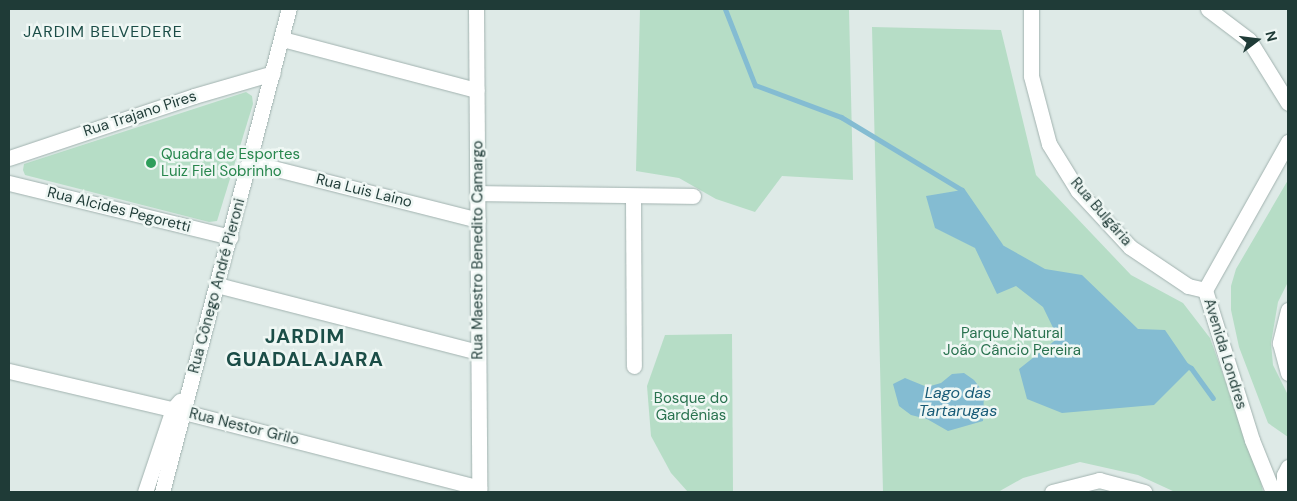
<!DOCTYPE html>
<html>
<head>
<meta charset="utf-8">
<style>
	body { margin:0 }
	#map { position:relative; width:1297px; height:501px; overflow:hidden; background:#deeae7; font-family:"DM Sans",sans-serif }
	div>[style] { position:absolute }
	.green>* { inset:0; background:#b6ddc6 }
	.water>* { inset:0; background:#84bcd2 }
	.stream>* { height:5px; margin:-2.5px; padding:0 2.5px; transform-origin:2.5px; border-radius:2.5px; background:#84bcd2 }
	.roads { filter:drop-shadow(0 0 1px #a1b2af) drop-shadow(0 0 1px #a1b2af) }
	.minor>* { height:15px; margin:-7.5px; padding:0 7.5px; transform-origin:7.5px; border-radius:7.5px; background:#fff }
	.dots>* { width:14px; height:14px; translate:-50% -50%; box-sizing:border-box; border:2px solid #eff7f4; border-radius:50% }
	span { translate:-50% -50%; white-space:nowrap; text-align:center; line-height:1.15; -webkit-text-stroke:5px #eff7f4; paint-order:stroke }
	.street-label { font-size:15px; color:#1f3b37 }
	.leisure-label { font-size:15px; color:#27864d }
	.left { translate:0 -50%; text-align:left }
	.park-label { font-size:15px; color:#29724f }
	.neighbourhood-label { font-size:16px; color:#1b4d47; letter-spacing:1px }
	.water-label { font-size:16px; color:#185b77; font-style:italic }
	.district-label { font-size:20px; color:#1b4d47; font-weight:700; letter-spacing:1px }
	.frame { position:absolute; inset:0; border:10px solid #1f3b37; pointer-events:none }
	.north { position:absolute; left:1232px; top:15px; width:50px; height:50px; -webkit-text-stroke:4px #eff7f4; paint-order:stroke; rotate:75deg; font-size:14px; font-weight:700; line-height:20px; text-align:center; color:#1f3b37 }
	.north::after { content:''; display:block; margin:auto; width:18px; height:22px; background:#1f3b37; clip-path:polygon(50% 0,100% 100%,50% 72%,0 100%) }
</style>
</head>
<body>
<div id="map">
	<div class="green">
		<i style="clip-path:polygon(640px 9px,849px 9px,853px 180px,782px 176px,755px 212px,716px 199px,679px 178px,636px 171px)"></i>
		<i style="clip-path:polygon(872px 27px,1001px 30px,1036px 175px,1131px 275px,1183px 303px,1210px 338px,1260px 477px,1263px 492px,1175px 492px,1138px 475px,1080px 462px,1023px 478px,998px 492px,883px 492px)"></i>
		<i style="clip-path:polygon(246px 92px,252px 96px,253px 104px,217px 221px,209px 222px,25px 175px,23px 170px,24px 164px)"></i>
		<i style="clip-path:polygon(1288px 180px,1288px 282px,1278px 302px,1271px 343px,1273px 365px,1288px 395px,1288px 437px,1268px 423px,1239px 347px,1231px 310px,1231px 286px,1236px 269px)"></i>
		<i style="clip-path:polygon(732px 334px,733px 492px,688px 492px,671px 473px,651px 436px,647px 386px,665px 335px)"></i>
	</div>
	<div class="water">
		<i style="clip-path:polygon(962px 190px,997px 242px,1045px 269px,1082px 275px,1138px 329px,1165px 330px,1191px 368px,1154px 405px,1062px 413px,1027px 399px,1019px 369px,1058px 338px,1043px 307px,1016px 286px,997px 294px,975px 248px,935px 228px,926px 196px)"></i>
		<i style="clip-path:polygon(964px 373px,974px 380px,984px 393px,983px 421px,948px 431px,927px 419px,911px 415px,899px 406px,893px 384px,905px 378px,927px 387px,941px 383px,952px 374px)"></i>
	</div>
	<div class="stream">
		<i style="left:725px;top:9px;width:82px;rotate:68.5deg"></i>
		<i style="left:755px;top:85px;width:92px;rotate:20.4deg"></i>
		<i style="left:841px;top:117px;width:141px;rotate:31.1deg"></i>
		<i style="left:962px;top:190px;width:67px;rotate:55.4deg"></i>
		<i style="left:1186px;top:365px;width:6px;rotate:31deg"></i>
		<i style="left:1191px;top:368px;width:37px;rotate:54deg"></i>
	</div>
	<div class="roads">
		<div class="minor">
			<i style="left:476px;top:9px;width:483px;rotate:89.6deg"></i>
			<i style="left:1031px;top:9px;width:67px;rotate:90deg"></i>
			<i style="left:1031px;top:76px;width:70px;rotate:75.2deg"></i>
			<i style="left:1049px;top:144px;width:55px;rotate:58.3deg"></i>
			<i style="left:1078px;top:191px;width:76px;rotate:47.1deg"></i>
			<i style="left:1130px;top:247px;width:70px;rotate:33.9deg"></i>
			<i style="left:1188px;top:286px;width:17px;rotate:13deg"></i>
			<i style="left:1208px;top:9px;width:51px;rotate:37.1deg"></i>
			<i style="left:1249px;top:40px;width:74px;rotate:58.2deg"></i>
			<i style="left:282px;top:39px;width:201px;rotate:14.7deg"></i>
			<i style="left:9px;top:158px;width:195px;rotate:-18.5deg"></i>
			<i style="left:194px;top:96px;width:82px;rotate:-16.2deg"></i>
			<i style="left:249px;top:162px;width:236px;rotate:14.2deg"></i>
			<i style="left:9px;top:183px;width:228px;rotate:13.7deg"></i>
			<i style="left:478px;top:193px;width:215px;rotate:0.8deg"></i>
			<i style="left:633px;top:197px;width:169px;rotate:89.7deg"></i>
			<i style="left:217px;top:285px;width:269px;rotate:14.4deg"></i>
			<i style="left:1288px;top:310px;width:34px;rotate:104deg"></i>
			<i style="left:1280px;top:343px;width:31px;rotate:75deg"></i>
			<i style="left:9px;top:371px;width:180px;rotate:13.2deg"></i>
			<i style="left:184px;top:412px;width:305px;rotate:14.4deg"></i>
			<i style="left:145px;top:492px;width:88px;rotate:-71.4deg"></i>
			<i style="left:173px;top:409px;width:11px;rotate:-49deg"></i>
			<i style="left:162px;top:492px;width:499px;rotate:-75.3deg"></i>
			<i style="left:1052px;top:492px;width:49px;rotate:-14.3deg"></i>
			<i style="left:1099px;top:480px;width:47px;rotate:14.9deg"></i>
			<i style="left:1273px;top:492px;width:56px;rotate:-112deg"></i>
			<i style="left:1252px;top:440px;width:157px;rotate:-107.4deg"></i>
			<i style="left:1205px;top:290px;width:170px;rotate:-60.7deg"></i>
			<i style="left:1284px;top:492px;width:17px;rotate:-90deg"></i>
			<i style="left:1284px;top:475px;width:9px;rotate:-63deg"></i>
		</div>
	</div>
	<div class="dots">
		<i style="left:151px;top:163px;background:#2e9e5b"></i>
	</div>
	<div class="street-label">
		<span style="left:140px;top:114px;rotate:-18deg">Rua Trajano Pires</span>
		<span style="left:364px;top:191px;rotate:14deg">Rua Luis Laino</span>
		<span style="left:119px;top:210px;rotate:14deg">Rua Alcides Pegoretti</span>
		<span style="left:1101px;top:212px;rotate:49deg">Rua Bulgária</span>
		<span style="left:478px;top:250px;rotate:-90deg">Rua Maestro Benedito Camargo</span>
		<span style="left:217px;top:286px;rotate:-75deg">Rua Cônego André Pieroni</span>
		<span style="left:1225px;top:354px;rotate:73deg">Avenida Londres</span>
		<span style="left:244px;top:427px;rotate:14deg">Rua Nestor Grilo</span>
	</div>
	<div class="leisure-label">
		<span class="left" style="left:161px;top:163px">Quadra de Esportes<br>Luiz Fiel Sobrinho</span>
	</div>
	<div class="park-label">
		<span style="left:1012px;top:342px">Parque Natural<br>João Câncio Pereira</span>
		<span style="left:691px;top:407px">Bosque do<br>Gardênias</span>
	</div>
	<div class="neighbourhood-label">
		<span style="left:103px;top:32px">JARDIM BELVEDERE</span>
	</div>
	<div class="water-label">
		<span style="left:958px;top:402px">Lago das<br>Tartarugas</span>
	</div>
	<div class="district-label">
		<span style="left:305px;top:348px">JARDIM<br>GUADALAJARA</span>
	</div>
	<div class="frame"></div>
	<div class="north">N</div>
</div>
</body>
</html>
